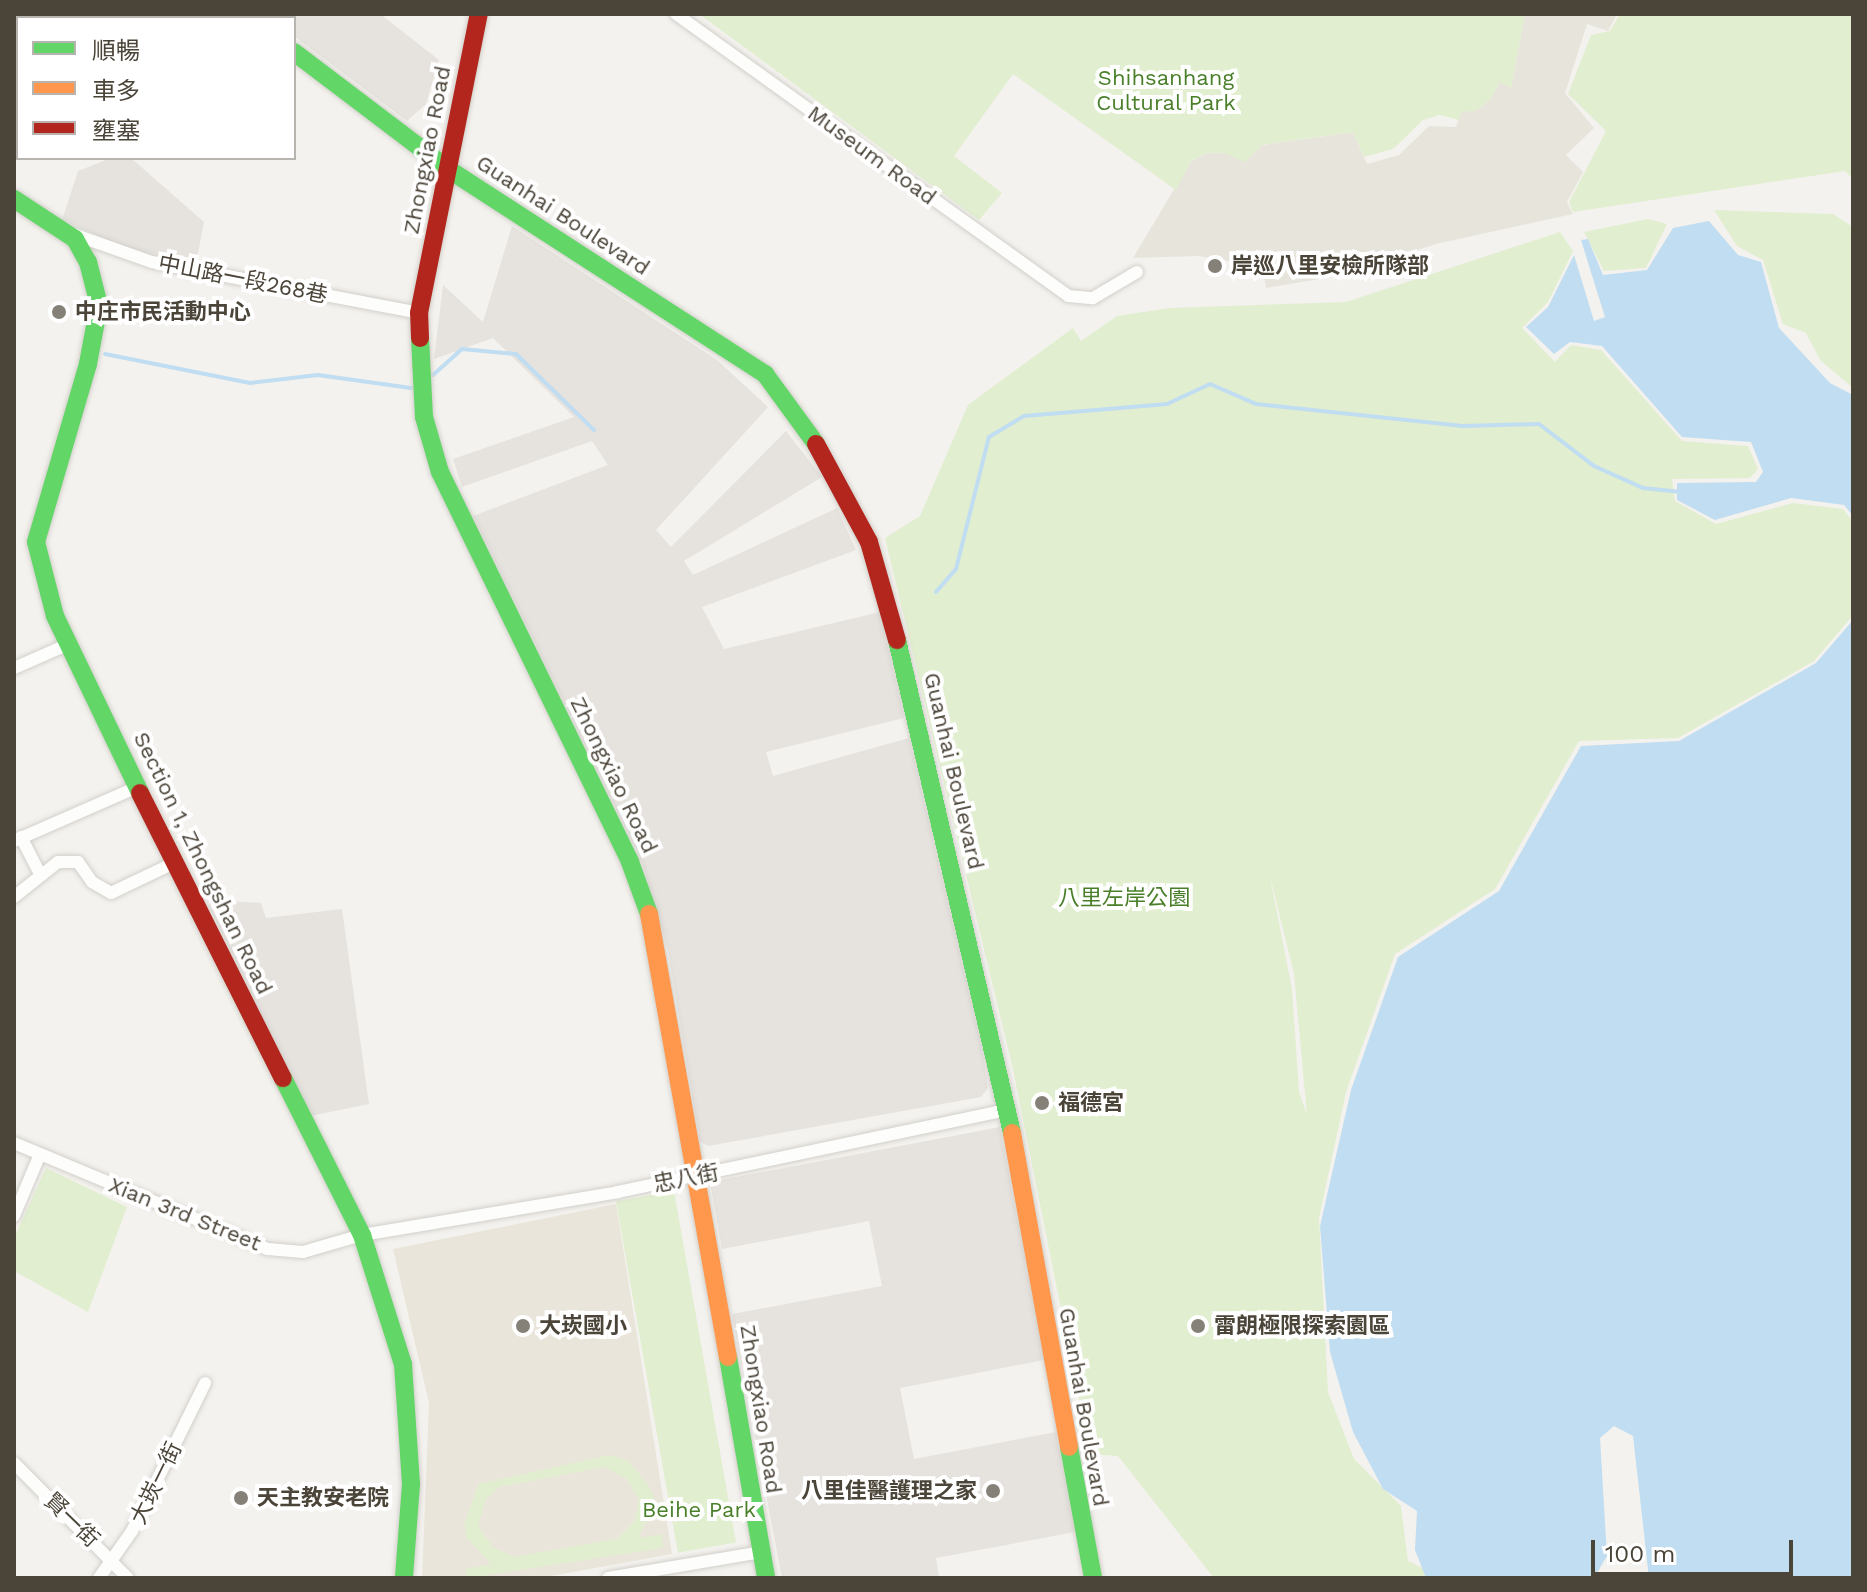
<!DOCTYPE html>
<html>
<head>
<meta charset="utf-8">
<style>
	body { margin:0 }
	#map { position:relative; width:1867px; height:1592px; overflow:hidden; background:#f4f2ee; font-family:"Work Sans","Noto Sans TC",sans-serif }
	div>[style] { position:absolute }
	.residential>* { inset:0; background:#e7e4dc }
	.industrial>* { inset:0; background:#e6e2de }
	.education>* { inset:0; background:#eae5da }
	.green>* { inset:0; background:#e1eecf; transform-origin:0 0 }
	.parking>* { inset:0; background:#e6e3df }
	.water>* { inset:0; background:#c0ddf1 }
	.stream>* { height:4px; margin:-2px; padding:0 2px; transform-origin:2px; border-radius:2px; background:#c0ddf1 }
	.roads { filter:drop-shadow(0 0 2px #d2d0cb) drop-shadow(0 0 2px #d2d0cb) }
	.street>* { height:12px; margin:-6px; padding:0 6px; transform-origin:6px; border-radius:6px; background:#fdfdfc }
	.fast>* { height:18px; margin:-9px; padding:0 9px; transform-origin:9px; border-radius:9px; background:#63d668 }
	.slow>* { height:18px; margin:-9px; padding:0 9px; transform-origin:9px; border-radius:9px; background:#ff974d }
	.jam>* { height:18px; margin:-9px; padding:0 9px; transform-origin:9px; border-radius:9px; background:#b3261e }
	.dots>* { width:22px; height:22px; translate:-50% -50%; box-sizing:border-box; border:4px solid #fff; border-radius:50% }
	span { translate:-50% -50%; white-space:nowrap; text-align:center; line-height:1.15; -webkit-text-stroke:8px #fff; paint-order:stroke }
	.park-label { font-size:22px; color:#4a7f2a }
	.street-label { font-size:22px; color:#4b4439 }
	.poi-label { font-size:22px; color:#4b4439; font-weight:700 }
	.left { translate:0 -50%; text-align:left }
	.right { translate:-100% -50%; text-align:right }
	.frame { position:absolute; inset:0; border:16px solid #4b4439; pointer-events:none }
	.legend { position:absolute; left:16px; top:16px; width:280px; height:144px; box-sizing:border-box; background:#fff; border:2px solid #b7b4b0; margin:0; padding:10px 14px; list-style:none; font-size:24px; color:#4b4439 }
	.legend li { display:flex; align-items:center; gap:16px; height:40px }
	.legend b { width:40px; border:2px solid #b7b4b0 }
	.scale { position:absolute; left:1591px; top:1540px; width:202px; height:36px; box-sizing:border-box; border:4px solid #4b4439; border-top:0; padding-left:10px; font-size:24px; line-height:28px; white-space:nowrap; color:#4b4439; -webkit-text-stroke:6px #fff; paint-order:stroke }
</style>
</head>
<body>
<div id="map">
	<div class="residential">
		<i style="clip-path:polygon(1525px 14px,1617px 14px,1608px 31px,1587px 24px,1565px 93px,1594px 128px,1566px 155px,1583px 172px,1567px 202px,1573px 214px,1436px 244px,1338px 276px,1266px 288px,1263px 267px,1198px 256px,1133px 258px,1191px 161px,1207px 153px,1353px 132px,1367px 164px,1399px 155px,1429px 126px,1456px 127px,1461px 112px,1490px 99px,1500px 82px,1511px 88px)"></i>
	</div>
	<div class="industrial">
		<i style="clip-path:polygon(265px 14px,380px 14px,439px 60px,426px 104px,407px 121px,294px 36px,294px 18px)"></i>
		<i style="clip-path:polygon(512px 226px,717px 360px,768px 407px,656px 530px,671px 547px,786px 431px,822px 477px,684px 561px,693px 575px,837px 508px,856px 550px,702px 607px,724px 649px,880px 612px,904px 718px,766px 752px,773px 776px,909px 738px,982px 1048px,988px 1088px,981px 1097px,708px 1146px,700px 1142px,668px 950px,642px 863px,473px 516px,608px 465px,592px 441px,462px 487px,453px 459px,574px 417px,493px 338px,434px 359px,443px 285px,483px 322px)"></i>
		<i style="clip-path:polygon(211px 900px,261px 903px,266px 918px,342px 909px,369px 1104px,310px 1116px,209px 907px)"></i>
		<i style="clip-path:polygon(1000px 1127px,1044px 1360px,900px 1388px,914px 1459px,1056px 1432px,1075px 1532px,936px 1558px,939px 1578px,782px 1578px,732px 1314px,882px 1286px,869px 1221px,722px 1249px,710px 1182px)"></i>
	</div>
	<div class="education">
		<i style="clip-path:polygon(616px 1204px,672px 1554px,540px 1578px,422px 1578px,429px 1403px,393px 1249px)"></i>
	</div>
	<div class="green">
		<i style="clip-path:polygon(699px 14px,1525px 14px,1511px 88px,1500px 82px,1490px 100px,1475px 111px,1461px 112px,1459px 120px,1440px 115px,1423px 120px,1393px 149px,1364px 157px,1353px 132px,1262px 145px,1245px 162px,1224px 153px,1207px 153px,1191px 161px,1176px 190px,1013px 74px,954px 156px,1002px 193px,979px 220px)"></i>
		<i style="clip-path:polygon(1620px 14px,1853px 14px,1853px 179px,1845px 171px,1573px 212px,1569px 202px,1606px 131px,1568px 94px,1591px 35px,1610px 31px)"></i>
		<i style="clip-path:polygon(1714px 210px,1833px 214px,1853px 227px,1853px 388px,1820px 360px,1806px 333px,1783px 324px,1763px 260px,1737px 246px)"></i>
		<i style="clip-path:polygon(1648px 219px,1667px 224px,1646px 268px,1604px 271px,1584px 232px)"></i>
		<i style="clip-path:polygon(evenodd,1560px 232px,1573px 251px,1548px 302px,1522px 328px,1555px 362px,1571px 345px,1601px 350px,1682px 441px,1748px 446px,1758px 469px,1750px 478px,1672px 479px,1675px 501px,1716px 524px,1793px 503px,1843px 509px,1853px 522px,1853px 615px,1814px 661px,1678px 738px,1579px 741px,1495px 889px,1395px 954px,1346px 1092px,1319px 1218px,1328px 1392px,1354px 1459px,1401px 1506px,1408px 1561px,1444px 1578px,1214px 1578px,1118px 1456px,1090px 1454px,1013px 1069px,885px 538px,920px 516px,968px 405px,1073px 328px,1081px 341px,1117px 316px,1170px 308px,1346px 302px,1560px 232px,1269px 872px,1294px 974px,1307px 1115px,1299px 1092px,1292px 989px,1269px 872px)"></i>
		<i style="clip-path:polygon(46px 1168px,127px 1207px,88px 1312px,14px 1271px,14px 1238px)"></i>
		<i style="left:674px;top:1191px;width:357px;height:59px;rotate:80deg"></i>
		<i style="clip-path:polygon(evenodd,610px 1455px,629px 1461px,647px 1483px,654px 1496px,653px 1510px,638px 1538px,662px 1534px,663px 1548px,468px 1578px,465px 1569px,491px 1564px,467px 1538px,464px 1525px,478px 1484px,610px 1455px,604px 1467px,625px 1478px,639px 1498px,635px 1520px,616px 1539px,513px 1557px,493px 1547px,478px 1525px,486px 1499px,500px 1487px,604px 1467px)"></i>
	</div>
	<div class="parking">
		<i style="clip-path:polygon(111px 158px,131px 158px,204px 222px,196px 264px,127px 248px,62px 220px,78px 171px)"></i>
	</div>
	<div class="water">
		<i style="clip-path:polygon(1709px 221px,1738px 255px,1761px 262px,1779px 328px,1830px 383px,1853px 395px,1853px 516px,1844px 505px,1791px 498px,1715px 520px,1677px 500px,1677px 483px,1756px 482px,1763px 472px,1751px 442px,1682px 437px,1602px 346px,1570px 342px,1554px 354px,1526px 327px,1548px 307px,1574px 255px,1594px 321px,1605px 317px,1581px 240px,1588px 239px,1603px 275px,1647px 270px,1673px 228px)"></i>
		<i style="clip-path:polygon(1853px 620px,1853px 1578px,1649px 1578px,1633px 1436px,1614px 1426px,1600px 1438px,1607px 1556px,1594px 1578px,1426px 1578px,1415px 1550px,1417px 1511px,1383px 1489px,1353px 1432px,1330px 1352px,1320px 1226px,1351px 1090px,1398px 957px,1499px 891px,1581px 746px,1679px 741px,1816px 663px)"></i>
	</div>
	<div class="stream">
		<i style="left:105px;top:354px;width:148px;rotate:11.3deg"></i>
		<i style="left:250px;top:383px;width:68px;rotate:-6.7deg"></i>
		<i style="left:318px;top:375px;width:101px;rotate:8deg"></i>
		<i style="left:433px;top:375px;width:39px;rotate:-42deg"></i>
		<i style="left:462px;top:349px;width:54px;rotate:5.3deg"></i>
		<i style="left:516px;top:354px;width:109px;rotate:44.3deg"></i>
		<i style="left:936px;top:592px;width:30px;rotate:-49deg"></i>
		<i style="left:956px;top:569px;width:136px;rotate:-76deg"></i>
		<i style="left:989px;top:437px;width:41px;rotate:-31deg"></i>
		<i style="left:1024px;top:416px;width:144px;rotate:-4.8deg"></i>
		<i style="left:1167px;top:404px;width:47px;rotate:-24.9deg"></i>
		<i style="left:1210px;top:384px;width:50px;rotate:23.5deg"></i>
		<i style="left:1256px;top:404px;width:208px;rotate:6.1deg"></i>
		<i style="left:1463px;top:426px;width:76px;rotate:-1.5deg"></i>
		<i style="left:1539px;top:424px;width:69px;rotate:37.4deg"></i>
		<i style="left:1594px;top:466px;width:54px;rotate:24.2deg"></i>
		<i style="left:1643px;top:488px;width:38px;rotate:6deg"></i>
	</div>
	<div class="roads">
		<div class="street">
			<i style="left:73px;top:14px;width:6px;rotate:39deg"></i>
			<i style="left:245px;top:14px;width:6px;rotate:39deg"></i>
			<i style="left:676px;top:14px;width:483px;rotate:35.7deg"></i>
			<i style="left:1068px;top:296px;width:25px;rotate:5deg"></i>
			<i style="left:1093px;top:298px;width:51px;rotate:-30.6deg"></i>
			<i style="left:14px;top:21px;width:9px;rotate:-54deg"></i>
			<i style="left:70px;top:233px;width:87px;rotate:19.5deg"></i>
			<i style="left:152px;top:262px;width:272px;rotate:10.8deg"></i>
			<i style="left:14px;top:668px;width:60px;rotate:-23.6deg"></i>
			<i style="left:21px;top:837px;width:42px;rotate:62.8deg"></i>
			<i style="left:14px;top:841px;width:134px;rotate:-23.7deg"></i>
			<i style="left:14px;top:897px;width:56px;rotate:-38.5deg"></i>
			<i style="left:58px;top:862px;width:20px"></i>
			<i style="left:78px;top:862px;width:24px;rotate:55deg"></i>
			<i style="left:92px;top:882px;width:22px;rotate:30deg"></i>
			<i style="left:111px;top:893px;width:70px;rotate:-25.5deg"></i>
			<i style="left:14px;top:1143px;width:275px;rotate:22.7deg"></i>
			<i style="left:268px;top:1249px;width:35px;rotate:5deg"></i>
			<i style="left:303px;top:1252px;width:61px;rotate:-16.1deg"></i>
			<i style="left:362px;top:1235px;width:260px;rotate:-9.5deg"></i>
			<i style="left:618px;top:1192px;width:399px;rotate:-11.9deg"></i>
			<i style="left:14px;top:1216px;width:67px;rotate:-67.2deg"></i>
			<i style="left:14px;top:1463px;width:162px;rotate:45.3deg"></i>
			<i style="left:99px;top:1578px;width:57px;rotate:-54.9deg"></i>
			<i style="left:132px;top:1531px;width:165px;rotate:-63.7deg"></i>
			<i style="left:608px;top:1578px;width:155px;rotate:-9.6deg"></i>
		</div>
		<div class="fast">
			<i style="left:294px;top:52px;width:193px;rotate:37.2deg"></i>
			<i style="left:448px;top:169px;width:378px;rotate:32.9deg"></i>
			<i style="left:765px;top:374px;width:87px;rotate:53.9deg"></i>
			<i style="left:14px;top:199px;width:73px;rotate:33.3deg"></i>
			<i style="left:75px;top:239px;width:26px;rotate:61deg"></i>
			<i style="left:88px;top:262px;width:44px;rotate:75.7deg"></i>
			<i style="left:99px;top:305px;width:60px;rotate:100.6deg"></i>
			<i style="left:88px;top:364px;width:185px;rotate:106.3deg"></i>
			<i style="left:36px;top:542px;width:76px;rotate:75.6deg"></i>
			<i style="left:55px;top:616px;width:196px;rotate:64.3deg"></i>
			<i style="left:420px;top:338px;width:79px;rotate:87.1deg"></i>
			<i style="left:424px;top:417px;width:57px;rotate:73.8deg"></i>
			<i style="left:440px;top:472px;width:434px;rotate:64deg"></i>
			<i style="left:630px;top:862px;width:55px;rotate:69.9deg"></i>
			<i style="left:897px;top:640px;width:506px;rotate:76.87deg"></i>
			<i style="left:283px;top:1078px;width:176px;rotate:63.3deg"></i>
			<i style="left:362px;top:1235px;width:135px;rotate:72.4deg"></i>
			<i style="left:403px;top:1364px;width:120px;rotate:86.2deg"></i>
			<i style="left:411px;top:1484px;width:94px;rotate:94.3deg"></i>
			<i style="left:728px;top:1357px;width:224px;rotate:80.2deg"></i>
			<i style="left:1069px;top:1447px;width:133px;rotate:79.6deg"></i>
		</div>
		<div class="slow">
			<i style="left:649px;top:914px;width:450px;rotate:79.9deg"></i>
			<i style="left:1012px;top:1133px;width:319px;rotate:79.7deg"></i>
		</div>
		<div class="jam">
			<i style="left:420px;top:338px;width:25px;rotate:-92deg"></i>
			<i style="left:419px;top:313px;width:305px;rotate:-78.7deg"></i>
			<i style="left:816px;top:444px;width:111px;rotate:61.6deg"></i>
			<i style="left:869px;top:542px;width:102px;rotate:74.1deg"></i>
			<i style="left:140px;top:793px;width:319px;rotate:63.4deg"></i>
		</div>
	</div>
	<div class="dots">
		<i style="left:1215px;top:266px;background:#868178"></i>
		<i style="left:59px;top:312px;background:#868178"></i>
		<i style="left:1042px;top:1103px;background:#868178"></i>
		<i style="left:523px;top:1326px;background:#868178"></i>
		<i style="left:1198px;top:1326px;background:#868178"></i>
		<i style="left:993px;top:1491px;background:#868178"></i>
		<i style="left:241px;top:1498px;background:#868178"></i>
	</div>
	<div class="park-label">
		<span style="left:1166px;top:90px">Shihsanhang<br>Cultural Park</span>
		<span style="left:1124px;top:898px">八里左岸公園</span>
		<span style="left:699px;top:1510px">Beihe Park</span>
	</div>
	<div class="street-label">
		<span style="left:427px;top:150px;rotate:-79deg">Zhongxiao Road</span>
		<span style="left:872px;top:155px;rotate:36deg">Museum Road</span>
		<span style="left:563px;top:215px;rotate:33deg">Guanhai Boulevard</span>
		<span style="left:243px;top:279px;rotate:11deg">中山路一段268巷</span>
		<span style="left:954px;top:771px;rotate:77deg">Guanhai Boulevard</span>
		<span style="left:614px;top:775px;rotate:64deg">Zhongxiao Road</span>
		<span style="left:203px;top:863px;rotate:64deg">Section 1, Zhongshan Road</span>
		<span style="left:686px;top:1178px;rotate:-11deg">忠八街</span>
		<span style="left:185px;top:1214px;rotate:22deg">Xian 3rd Street</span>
		<span style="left:1084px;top:1407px;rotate:80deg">Guanhai Boulevard</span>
		<span style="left:761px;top:1409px;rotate:81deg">Zhongxiao Road</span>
		<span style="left:156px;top:1483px;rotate:-64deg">大崁一街</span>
		<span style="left:72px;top:1520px;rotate:44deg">賢一街</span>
	</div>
	<div class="poi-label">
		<span class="left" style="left:1231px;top:266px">岸巡八里安檢所隊部</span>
		<span class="left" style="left:75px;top:312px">中庄市民活動中心</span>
		<span class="left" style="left:1058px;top:1103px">福德宮</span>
		<span class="left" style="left:539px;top:1326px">大崁國小</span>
		<span class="left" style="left:1214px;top:1326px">雷朗極限探索園區</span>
		<span class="right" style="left:977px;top:1491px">八里佳醫護理之家</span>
		<span class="left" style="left:257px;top:1498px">天主教安老院</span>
	</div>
	<div class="frame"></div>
	<ul class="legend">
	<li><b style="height:10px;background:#63d668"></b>順暢</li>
	<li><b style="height:10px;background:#ff974d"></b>車多</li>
	<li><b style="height:10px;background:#b3261e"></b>壅塞</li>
	</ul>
	<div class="scale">100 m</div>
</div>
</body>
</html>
